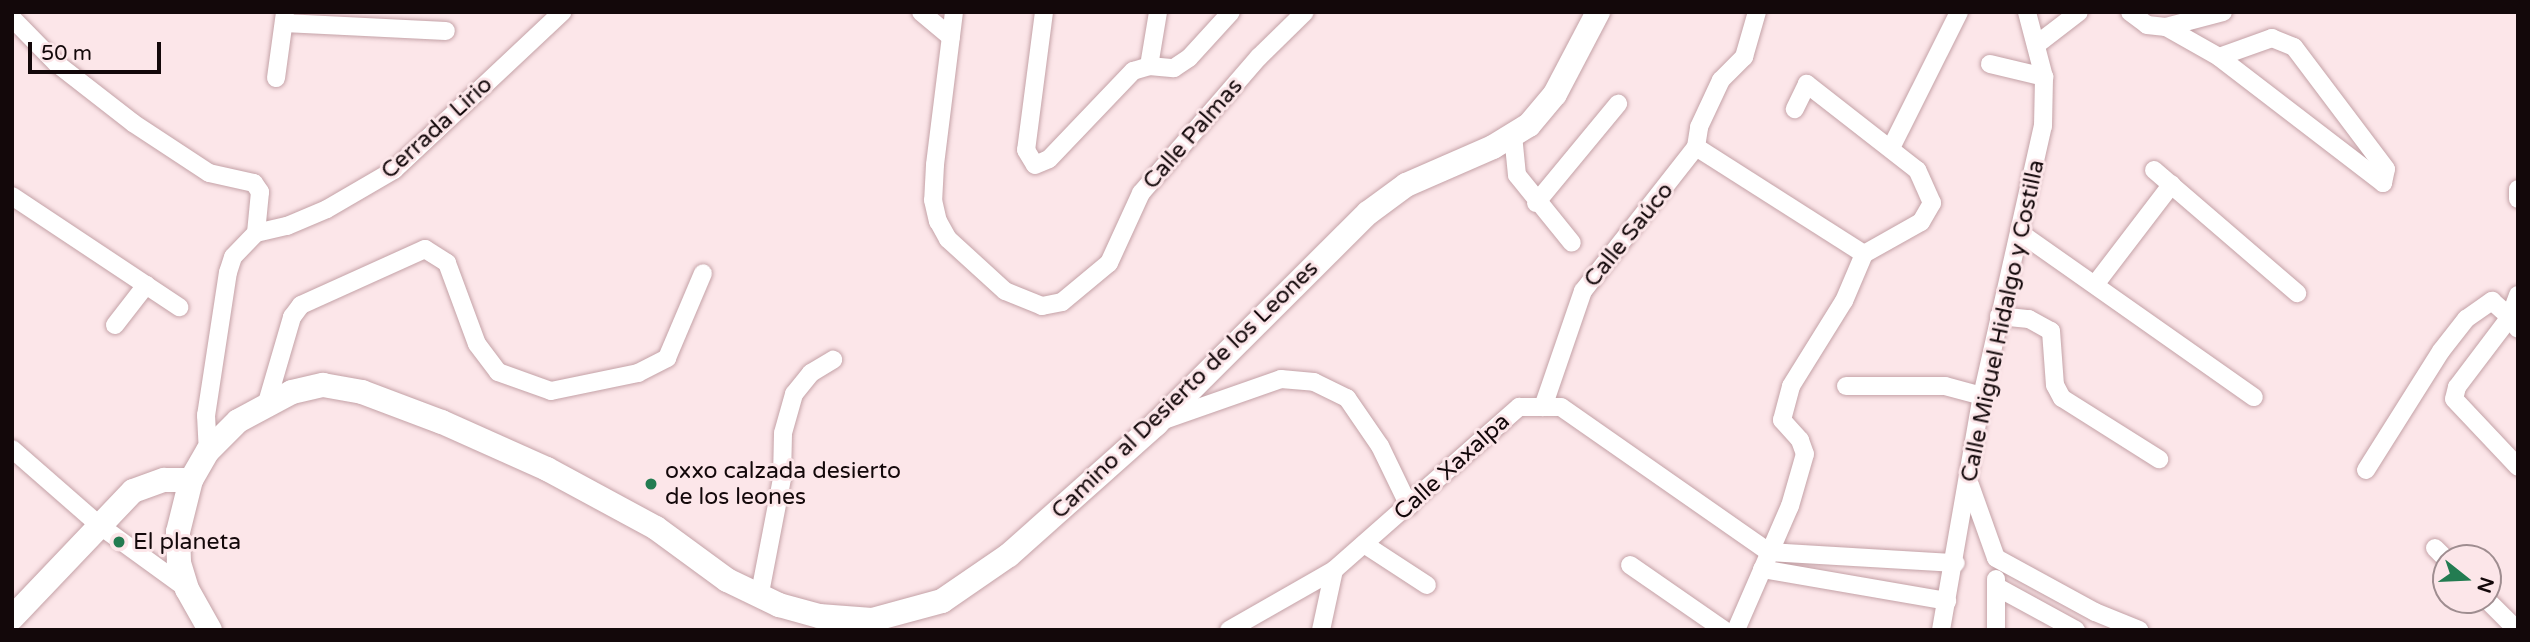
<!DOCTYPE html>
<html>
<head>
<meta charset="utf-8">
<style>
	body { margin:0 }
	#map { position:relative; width:2530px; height:642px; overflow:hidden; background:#fce6e9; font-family:"Varela Round",sans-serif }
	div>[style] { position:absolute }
	.roads { filter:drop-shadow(0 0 2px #c4a2a7) drop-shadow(0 0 2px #c4a2a7) }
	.street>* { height:18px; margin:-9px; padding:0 9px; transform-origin:9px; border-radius:9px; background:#fff }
	.secondary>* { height:24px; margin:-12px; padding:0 12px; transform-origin:12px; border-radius:12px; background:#fff }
	.dots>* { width:19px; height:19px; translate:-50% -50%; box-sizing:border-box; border:4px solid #fce6e9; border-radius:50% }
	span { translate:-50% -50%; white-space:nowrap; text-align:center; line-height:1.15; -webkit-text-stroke:6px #fce6e9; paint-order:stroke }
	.street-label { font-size:23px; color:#13080a }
	.poi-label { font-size:23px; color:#13080a }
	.left { translate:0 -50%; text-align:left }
	.frame { position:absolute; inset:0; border:14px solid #13080a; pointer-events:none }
	.north { position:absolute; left:2432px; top:544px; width:70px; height:70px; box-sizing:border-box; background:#fce6e9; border:2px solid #9f8d90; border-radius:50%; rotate:108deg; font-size:19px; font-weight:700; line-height:28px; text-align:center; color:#13080a }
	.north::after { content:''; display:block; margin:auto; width:24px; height:32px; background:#237c51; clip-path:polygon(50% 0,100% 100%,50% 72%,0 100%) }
	.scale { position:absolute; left:28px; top:42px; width:133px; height:32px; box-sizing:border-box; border:4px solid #13080a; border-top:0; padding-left:9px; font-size:21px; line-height:24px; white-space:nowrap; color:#13080a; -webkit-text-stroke:5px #fce6e9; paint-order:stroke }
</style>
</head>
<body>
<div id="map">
	<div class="roads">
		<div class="street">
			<i style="left:921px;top:12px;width:39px;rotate:40deg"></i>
			<i style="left:954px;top:12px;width:154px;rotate:97.1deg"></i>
			<i style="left:935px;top:165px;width:35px;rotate:93deg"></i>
			<i style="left:933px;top:200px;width:22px;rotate:77deg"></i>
			<i style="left:938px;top:221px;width:21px;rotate:61deg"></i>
			<i style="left:948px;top:239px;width:77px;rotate:42.4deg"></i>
			<i style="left:1005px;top:291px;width:40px;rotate:22deg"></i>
			<i style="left:1042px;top:306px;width:20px;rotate:-11deg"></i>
			<i style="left:1062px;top:302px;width:61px;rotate:-39.7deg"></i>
			<i style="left:1109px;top:263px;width:77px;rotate:-65.4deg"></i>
			<i style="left:1141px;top:193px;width:180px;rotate:-49.1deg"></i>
			<i style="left:1259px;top:57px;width:64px;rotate:-44.4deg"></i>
			<i style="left:1044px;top:12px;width:139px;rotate:97.4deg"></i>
			<i style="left:1026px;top:150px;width:17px;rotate:59deg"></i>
			<i style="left:1035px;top:165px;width:15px;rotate:-23deg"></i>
			<i style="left:1049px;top:159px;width:122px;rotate:-46.3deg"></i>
			<i style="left:1133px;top:71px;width:17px;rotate:-17deg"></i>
			<i style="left:1149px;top:66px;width:25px;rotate:5deg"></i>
			<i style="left:1174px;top:68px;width:18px;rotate:-34deg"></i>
			<i style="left:1189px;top:58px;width:62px;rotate:-47.6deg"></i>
			<i style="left:2130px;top:12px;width:21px;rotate:37deg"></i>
			<i style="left:2147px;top:25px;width:19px;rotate:6deg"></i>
			<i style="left:2166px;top:27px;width:59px;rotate:-14.7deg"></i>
			<i style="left:12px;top:18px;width:63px;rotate:45.6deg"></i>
			<i style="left:56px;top:63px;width:98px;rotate:37.9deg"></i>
			<i style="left:133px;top:123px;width:91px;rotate:33.3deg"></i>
			<i style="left:209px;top:173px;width:46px;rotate:12.5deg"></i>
			<i style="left:254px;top:183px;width:11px;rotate:56deg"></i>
			<i style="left:260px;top:192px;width:41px;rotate:95.6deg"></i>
			<i style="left:256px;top:233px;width:33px;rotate:134deg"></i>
			<i style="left:233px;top:257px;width:16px;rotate:108deg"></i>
			<i style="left:228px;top:272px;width:145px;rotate:98.7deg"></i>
			<i style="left:206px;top:415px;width:36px;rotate:87deg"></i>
			<i style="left:284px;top:23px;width:162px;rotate:2.8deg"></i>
			<i style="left:2166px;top:27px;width:61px;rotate:29.5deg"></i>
			<i style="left:2219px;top:57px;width:207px;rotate:37.5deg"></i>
			<i style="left:2383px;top:183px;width:14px;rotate:-78deg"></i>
			<i style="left:2386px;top:169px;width:153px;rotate:-127deg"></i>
			<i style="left:2294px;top:47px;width:24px;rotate:-158deg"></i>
			<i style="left:2272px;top:38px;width:56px;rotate:160.3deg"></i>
			<i style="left:2036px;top:45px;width:54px;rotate:-37.5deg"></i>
			<i style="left:1990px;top:64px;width:56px;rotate:13.5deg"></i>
			<i style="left:1149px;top:66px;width:55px;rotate:-80.5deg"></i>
			<i style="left:276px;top:78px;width:67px;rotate:-82.2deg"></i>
			<i style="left:1513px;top:135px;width:40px;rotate:84.3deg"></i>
			<i style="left:1517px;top:175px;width:87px;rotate:51deg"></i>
			<i style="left:1696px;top:147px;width:199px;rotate:32.5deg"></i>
			<i style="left:1891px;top:148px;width:152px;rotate:-63.4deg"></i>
			<i style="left:2154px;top:170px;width:189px;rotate:40.7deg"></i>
			<i style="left:2518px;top:189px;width:10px;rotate:90deg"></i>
			<i style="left:12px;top:196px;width:201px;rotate:33.6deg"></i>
			<i style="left:1536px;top:203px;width:129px;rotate:-50.4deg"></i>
			<i style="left:2019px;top:232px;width:287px;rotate:35.1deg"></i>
			<i style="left:256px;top:233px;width:32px;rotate:-13deg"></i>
			<i style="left:287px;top:226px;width:43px;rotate:-23deg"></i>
			<i style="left:327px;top:209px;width:78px;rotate:-30.2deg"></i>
			<i style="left:394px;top:170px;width:231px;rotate:-43.2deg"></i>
			<i style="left:2097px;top:282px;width:123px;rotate:-52.6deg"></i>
			<i style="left:2518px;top:295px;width:23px;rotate:110deg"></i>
			<i style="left:2510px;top:317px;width:14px;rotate:56deg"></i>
			<i style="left:1999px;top:316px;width:30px;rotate:6deg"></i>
			<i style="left:2029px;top:319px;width:25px;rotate:29deg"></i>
			<i style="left:2051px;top:331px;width:54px;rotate:85.8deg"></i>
			<i style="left:2055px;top:385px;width:15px;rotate:62deg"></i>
			<i style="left:2062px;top:398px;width:115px;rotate:32.2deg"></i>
			<i style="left:115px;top:325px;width:51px;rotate:-52.2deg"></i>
			<i style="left:1846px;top:386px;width:99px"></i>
			<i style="left:1945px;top:386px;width:38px;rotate:15deg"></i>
			<i style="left:266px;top:406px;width:93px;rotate:-73.7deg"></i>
			<i style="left:292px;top:317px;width:15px;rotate:-53deg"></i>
			<i style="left:301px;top:305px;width:136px;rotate:-24.3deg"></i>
			<i style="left:425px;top:249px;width:26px;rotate:32deg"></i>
			<i style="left:447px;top:263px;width:86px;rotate:69.7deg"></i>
			<i style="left:477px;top:344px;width:35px;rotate:53deg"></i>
			<i style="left:498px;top:372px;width:56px;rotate:19.7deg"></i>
			<i style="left:551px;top:391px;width:89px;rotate:-11.7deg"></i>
			<i style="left:638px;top:373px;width:33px;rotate:-27deg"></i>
			<i style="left:667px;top:358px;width:92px;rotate:-67deg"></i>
			<i style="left:1543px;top:407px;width:123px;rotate:-71deg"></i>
			<i style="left:1583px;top:291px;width:183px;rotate:-51.9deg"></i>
			<i style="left:1696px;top:147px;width:20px;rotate:-81deg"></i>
			<i style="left:1699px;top:127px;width:52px;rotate:-64.9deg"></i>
			<i style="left:1721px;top:80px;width:33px;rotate:-45deg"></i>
			<i style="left:1744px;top:57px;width:47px;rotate:-73.9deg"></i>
			<i style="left:1164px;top:420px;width:124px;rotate:-19.3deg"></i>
			<i style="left:1281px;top:379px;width:33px;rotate:5deg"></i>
			<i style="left:1314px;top:382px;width:37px;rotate:26deg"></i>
			<i style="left:1347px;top:398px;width:58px;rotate:55.5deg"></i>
			<i style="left:1380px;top:446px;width:67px;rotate:64.2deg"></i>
			<i style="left:12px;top:449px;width:116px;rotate:41.1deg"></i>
			<i style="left:99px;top:525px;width:109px;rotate:36deg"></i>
			<i style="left:2366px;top:470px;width:141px;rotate:-57.8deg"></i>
			<i style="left:2441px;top:351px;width:41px;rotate:-52deg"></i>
			<i style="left:2466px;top:319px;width:32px;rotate:-35deg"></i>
			<i style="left:2492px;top:301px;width:24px;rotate:42deg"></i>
			<i style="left:2510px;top:317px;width:88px;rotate:127.1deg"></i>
			<i style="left:2457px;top:387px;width:12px;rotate:104deg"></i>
			<i style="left:2454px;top:399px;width:93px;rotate:46.7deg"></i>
			<i style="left:1970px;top:485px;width:77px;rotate:70.4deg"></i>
			<i style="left:1996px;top:558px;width:113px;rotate:28.6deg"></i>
			<i style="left:2095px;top:612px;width:48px;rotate:22.2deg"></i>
			<i style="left:1364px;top:544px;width:75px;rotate:33.1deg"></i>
			<i style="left:2435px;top:548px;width:16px;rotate:45deg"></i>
			<i style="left:1630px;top:565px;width:114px;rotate:34.7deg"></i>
			<i style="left:1762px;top:569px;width:188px;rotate:9.8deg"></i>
			<i style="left:1997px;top:587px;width:90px;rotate:28.6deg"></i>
			<i style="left:759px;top:598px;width:122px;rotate:-79.1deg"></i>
			<i style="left:782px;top:478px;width:45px;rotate:-88.7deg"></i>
			<i style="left:783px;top:433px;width:41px;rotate:-74.2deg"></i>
			<i style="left:794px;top:394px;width:27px;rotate:-51deg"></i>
			<i style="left:811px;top:373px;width:26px;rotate:-31deg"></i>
			<i style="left:2487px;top:600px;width:42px;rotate:45deg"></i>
			<i style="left:1229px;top:630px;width:121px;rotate:-29.7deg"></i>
			<i style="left:1334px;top:570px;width:247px;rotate:-41.4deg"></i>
			<i style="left:1519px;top:407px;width:42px"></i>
			<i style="left:1561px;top:407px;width:254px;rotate:34.9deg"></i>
			<i style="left:1769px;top:552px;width:187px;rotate:3.4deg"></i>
			<i style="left:1321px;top:630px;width:61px;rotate:-77.8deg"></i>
			<i style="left:1736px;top:630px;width:135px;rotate:-66.5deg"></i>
			<i style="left:1790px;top:506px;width:54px;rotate:-73.9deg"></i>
			<i style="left:1805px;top:454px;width:15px;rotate:-110deg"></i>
			<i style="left:1800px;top:440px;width:27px;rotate:-132deg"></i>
			<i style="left:1782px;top:420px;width:35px;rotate:-75deg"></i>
			<i style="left:1791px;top:386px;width:100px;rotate:-58.1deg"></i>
			<i style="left:1844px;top:301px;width:51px;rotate:-66.9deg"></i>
			<i style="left:1864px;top:254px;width:65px;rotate:-29.3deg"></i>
			<i style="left:1921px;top:222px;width:22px;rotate:-60deg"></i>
			<i style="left:1932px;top:203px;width:36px;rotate:-114deg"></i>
			<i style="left:1917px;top:170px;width:140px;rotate:-142deg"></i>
			<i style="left:1807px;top:84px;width:28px;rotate:116deg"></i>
			<i style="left:1941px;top:630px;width:238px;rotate:-80.1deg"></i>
			<i style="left:1982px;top:396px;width:277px;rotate:-77.3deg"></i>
			<i style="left:2043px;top:126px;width:49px;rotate:-88.8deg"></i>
			<i style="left:2044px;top:77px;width:67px;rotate:-104.7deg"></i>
			<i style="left:1996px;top:630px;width:51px;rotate:-90deg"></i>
		</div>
		<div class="secondary">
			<i style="left:12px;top:618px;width:175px;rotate:-46.4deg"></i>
			<i style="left:133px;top:491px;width:33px;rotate:-20deg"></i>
			<i style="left:164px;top:480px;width:27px"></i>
			<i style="left:210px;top:630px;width:47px;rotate:-119.3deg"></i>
			<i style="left:187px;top:589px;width:28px;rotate:-107deg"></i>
			<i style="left:179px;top:562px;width:30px;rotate:-92deg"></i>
			<i style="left:178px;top:532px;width:54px;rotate:-76deg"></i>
			<i style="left:191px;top:480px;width:34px;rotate:-60deg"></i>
			<i style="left:208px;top:451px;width:42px;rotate:-45deg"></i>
			<i style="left:238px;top:421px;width:61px;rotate:-28.2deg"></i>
			<i style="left:292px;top:392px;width:32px;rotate:-13deg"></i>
			<i style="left:323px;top:385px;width:40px;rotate:10deg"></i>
			<i style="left:362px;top:392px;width:85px;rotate:20.6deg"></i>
			<i style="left:442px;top:422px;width:115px;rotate:24.1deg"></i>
			<i style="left:547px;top:469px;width:124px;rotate:28.4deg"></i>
			<i style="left:656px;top:528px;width:88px;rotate:36.2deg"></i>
			<i style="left:727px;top:580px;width:58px;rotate:25.7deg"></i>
			<i style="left:779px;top:605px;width:41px;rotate:15.4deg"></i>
			<i style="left:819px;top:616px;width:53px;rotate:4.3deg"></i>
			<i style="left:872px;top:620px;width:73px;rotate:-15.2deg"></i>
			<i style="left:942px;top:601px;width:81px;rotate:-34.5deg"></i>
			<i style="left:1009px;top:555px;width:197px;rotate:-41.7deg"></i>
			<i style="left:1156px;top:424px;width:299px;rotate:-44.9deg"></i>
			<i style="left:1368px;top:213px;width:47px;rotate:-36.4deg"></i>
			<i style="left:1406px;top:185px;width:95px;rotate:-23.6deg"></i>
			<i style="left:1493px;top:147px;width:42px;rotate:-31.4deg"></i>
			<i style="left:1529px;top:125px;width:40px;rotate:-50deg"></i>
			<i style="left:1555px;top:94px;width:93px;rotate:-62.3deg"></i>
		</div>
	</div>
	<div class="dots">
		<i style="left:651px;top:484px;background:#237c51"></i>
		<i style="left:119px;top:542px;background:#237c51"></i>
	</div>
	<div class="street-label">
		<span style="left:437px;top:128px;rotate:-42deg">Cerrada Lirio</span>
		<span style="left:1193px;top:134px;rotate:-49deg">Calle Palmas</span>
		<span style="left:1629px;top:235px;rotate:-51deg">Calle Saúco</span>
		<span style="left:2003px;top:321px;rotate:-78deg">Calle Miguel Hidalgo y Costilla</span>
		<span style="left:1185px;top:390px;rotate:-44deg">Camino al Desierto de los Leones</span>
		<span style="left:1452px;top:467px;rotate:-42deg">Calle Xaxalpa</span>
	</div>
	<div class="poi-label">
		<span class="left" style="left:665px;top:484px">oxxo calzada desierto<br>de los leones</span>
		<span class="left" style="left:133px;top:542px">El planeta</span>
	</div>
	<div class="frame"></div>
	<div class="north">N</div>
	<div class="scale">50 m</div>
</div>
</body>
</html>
